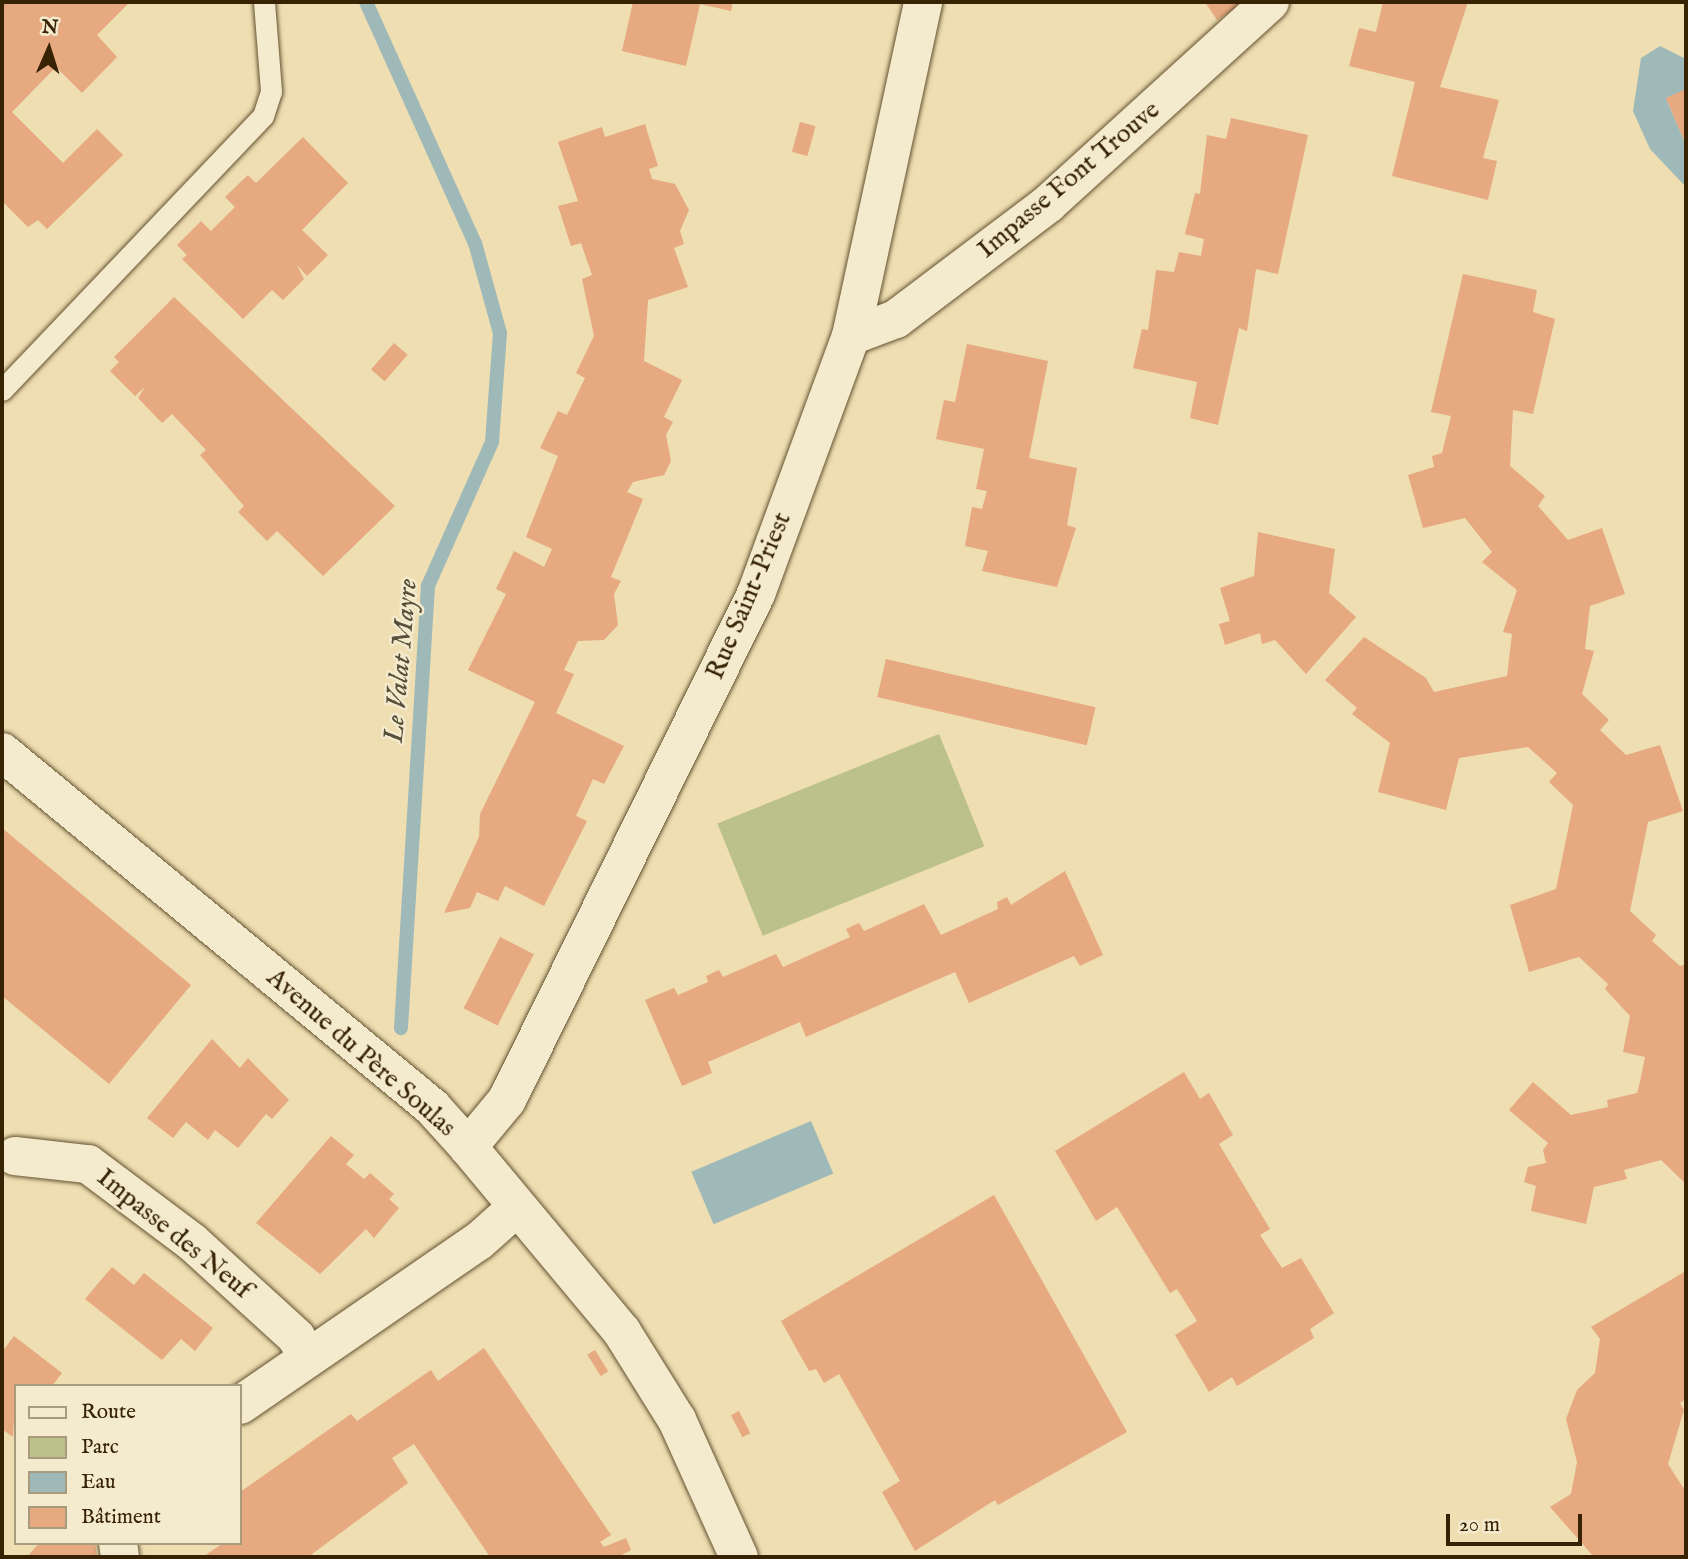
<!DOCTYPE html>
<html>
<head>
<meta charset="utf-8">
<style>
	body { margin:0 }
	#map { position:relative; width:1688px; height:1559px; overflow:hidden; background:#eedeb2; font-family:"IM FELL English",serif }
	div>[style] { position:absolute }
	.green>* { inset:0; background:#bcc089; transform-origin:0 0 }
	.water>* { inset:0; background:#9fb9b8; transform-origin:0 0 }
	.stream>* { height:14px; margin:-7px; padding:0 7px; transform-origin:7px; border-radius:7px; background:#9fb9b8 }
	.building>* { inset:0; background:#e6a980; transform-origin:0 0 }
	.roads { filter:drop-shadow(0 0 2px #655230) drop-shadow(0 0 2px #655230) }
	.lane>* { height:21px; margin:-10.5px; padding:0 10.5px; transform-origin:10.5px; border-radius:10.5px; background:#f4eacd }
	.street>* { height:38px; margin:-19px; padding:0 19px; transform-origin:19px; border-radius:19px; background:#f4eacd }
	.secondary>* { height:38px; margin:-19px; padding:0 19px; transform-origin:19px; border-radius:19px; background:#f4eacd }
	span { translate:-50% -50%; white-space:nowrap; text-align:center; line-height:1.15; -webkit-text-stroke:5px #f4eacd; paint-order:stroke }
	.street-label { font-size:26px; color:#372304 }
	.water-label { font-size:28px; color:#56503a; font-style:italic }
	.frame { position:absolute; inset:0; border:4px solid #372304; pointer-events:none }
	.legend { position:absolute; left:14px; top:1384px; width:228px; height:161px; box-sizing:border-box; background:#f4eacd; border:2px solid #a89a7d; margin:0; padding:9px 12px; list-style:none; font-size:21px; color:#372304 }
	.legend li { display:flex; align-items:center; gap:14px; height:35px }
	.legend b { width:35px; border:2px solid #a89a7d }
	.north { position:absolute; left:14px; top:14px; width:70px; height:70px; -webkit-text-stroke:5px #f4eacd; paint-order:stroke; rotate:3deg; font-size:19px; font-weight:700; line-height:28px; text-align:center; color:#372304 }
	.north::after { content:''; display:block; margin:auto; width:24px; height:32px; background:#372304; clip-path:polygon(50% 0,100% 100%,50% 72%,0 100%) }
	.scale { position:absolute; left:1446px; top:1514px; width:136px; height:32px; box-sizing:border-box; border:4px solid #372304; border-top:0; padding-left:9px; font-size:21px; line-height:24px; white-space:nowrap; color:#372304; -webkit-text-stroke:5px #f4eacd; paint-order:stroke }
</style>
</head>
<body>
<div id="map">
	<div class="green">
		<i style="left:939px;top:734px;width:121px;height:239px;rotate:68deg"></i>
	</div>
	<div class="water">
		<i style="clip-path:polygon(1660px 46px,1686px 59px,1686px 90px,1666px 98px,1686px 145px,1686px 187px,1650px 149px,1633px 111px,1641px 58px)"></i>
		<i style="left:811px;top:1121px;width:57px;height:130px;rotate:67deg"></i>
	</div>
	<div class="stream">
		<i style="left:366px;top:2px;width:265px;rotate:65.7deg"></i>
		<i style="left:475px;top:243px;width:93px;rotate:74.5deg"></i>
		<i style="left:500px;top:333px;width:109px;rotate:94.2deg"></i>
		<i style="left:492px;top:442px;width:158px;rotate:114deg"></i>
		<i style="left:428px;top:586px;width:443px;rotate:93.5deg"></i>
	</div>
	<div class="building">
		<i style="clip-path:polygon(2px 2px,130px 2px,97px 35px,117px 57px,82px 93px,56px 67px,12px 112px,63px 163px,97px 129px,123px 155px,47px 229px,38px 220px,28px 227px,2px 201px)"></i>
		<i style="clip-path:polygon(633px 2px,733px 2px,731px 11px,700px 4px,686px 66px,622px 51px)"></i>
		<i style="clip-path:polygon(1205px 2px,1246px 2px,1217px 20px)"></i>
		<i style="clip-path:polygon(1383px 2px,1468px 2px,1440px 87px,1499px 100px,1483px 158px,1497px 161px,1488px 200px,1392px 176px,1415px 82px,1349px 66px,1359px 28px,1376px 32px)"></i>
		<i style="clip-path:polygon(1686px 89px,1686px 145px,1666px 98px)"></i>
		<i style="clip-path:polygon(1231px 118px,1308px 135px,1278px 274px,1256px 269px,1247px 331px,1239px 328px,1218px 425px,1190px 418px,1197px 382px,1133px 368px,1142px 329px,1148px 330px,1156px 270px,1174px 272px,1179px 252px,1201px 256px,1204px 239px,1185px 234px,1195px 193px,1200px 194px,1207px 135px,1226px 139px)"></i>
		<i style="left:800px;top:122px;width:16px;height:31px;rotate:15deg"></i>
		<i style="clip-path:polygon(645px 124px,658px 166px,649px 169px,652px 179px,675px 184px,689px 210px,680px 231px,684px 244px,674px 248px,688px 287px,648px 300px,644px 361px,682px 380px,664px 417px,673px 422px,666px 435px,671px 461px,664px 475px,633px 482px,627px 492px,643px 499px,611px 577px,621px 581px,614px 594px,618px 625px,604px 640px,578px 641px,564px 670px,574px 674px,556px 713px,624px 746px,604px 784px,593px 779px,576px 816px,587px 821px,544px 906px,505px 886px,498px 901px,477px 892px,470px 908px,444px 913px,479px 837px,480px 814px,535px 702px,468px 670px,506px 594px,496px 589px,514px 551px,544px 567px,552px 549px,526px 537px,558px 456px,540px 448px,558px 411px,567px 415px,585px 378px,576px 373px,594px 336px,582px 279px,592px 275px,581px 243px,571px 246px,558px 206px,578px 201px,558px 142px,602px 127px,605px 137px)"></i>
		<i style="clip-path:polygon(303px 137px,348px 183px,302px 230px,328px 255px,307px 276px,297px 265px,304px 279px,283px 300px,272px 290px,243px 319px,182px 259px,187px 255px,177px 245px,201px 221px,211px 231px,235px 207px,225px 197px,248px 175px,256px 183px)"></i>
		<i style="clip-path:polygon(1463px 274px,1537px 290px,1533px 312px,1555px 319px,1533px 414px,1513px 410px,1510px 466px,1545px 496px,1538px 506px,1568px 540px,1602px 528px,1625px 594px,1590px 606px,1585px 649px,1594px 651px,1582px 694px,1609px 720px,1600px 730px,1626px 755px,1660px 745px,1683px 811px,1648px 822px,1630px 911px,1656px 935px,1652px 941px,1680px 966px,1686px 964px,1686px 1184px,1661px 1160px,1624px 1170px,1627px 1179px,1594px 1187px,1586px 1224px,1531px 1211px,1536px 1186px,1524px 1182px,1528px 1167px,1546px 1163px,1543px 1150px,1548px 1143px,1509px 1110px,1533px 1082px,1571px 1115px,1608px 1107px,1607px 1100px,1637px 1093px,1640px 1082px,1645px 1057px,1623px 1052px,1630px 1016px,1605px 989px,1608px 984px,1579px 957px,1529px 972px,1510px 905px,1556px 889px,1573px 805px,1549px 782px,1557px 773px,1528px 747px,1459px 758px,1446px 810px,1378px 792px,1390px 743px,1352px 714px,1357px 708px,1325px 680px,1364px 637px,1426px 678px,1434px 692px,1507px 676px,1512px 634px,1503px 632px,1517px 590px,1482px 562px,1492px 552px,1465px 518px,1423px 528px,1408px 475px,1434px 467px,1432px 456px,1442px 453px,1451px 416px,1431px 412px)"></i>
		<i style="clip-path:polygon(174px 297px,395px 506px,323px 576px,277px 531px,267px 541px,238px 512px,244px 506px,200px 455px,206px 450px,172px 414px,162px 423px,138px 398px,145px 387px,135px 396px,110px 371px,119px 362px,114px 357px)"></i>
		<i style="left:394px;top:343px;width:18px;height:35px;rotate:41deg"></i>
		<i style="clip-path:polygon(967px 344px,1048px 361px,1029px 458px,1077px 468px,1067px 525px,1076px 528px,1057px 587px,982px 571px,988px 551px,965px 546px,972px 507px,982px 509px,987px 491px,976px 489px,984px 449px,936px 439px,944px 400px,955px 402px)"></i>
		<i style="clip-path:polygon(1258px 532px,1335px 549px,1329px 593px,1356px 617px,1306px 674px,1275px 640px,1262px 644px,1260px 633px,1225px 645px,1219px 624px,1230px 621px,1220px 588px,1254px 576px)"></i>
		<i style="left:886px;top:659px;width:215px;height:39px;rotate:13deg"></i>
		<i style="clip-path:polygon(2px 828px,191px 985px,109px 1084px,2px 996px)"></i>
		<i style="clip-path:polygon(1065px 871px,1103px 955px,1080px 966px,1074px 956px,969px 1003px,955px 972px,806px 1037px,800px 1022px,708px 1062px,712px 1073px,682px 1086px,645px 1000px,674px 988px,678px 995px,708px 982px,706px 976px,719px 970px,723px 977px,776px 954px,783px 967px,850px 937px,846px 929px,859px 923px,864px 931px,924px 904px,941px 935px,998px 909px,997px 902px,1007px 897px,1011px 905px)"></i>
		<i style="left:500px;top:937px;width:38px;height:80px;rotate:27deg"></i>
		<i style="clip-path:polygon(212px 1039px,240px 1068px,248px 1058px,289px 1100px,272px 1119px,266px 1114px,238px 1148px,215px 1130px,208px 1140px,186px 1122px,173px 1138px,147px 1118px)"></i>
		<i style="clip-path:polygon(1184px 1072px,1200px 1099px,1209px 1093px,1233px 1135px,1219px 1144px,1270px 1229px,1260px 1235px,1282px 1268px,1301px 1258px,1334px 1313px,1310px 1329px,1314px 1338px,1237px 1386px,1232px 1377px,1209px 1392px,1175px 1335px,1197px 1321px,1177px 1289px,1170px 1293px,1117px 1207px,1096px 1221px,1055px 1151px)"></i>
		<i style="clip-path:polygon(331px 1136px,354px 1155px,346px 1164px,364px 1179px,370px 1173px,394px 1194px,389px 1199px,399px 1208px,374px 1238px,366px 1229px,320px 1274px,256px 1223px)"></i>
		<i style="clip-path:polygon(994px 1195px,1127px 1432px,998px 1505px,995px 1500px,915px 1551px,882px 1492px,900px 1481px,839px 1374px,824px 1383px,816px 1369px,809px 1371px,781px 1321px)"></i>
		<i style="clip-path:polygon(112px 1267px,134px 1285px,144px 1273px,213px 1328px,195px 1351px,181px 1339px,162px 1360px,85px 1299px)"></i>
		<i style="clip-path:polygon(1686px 1271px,1686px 1399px,1680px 1403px,1684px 1410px,1668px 1464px,1686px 1492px,1686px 1557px,1594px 1557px,1550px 1507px,1571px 1494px,1577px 1462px,1566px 1419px,1577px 1390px,1595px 1373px,1600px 1339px,1591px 1327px)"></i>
		<i style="clip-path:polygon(14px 1336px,62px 1373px,52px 1386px,16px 1386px,13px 1437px,2px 1429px,2px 1352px)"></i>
		<i style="clip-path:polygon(484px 1348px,611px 1535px,600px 1542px,604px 1547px,626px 1538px,631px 1550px,618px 1557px,490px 1557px,414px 1444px,392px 1458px,408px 1483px,308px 1557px,203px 1557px,223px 1543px,240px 1543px,240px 1492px,351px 1414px,357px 1421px,431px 1370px,438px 1381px)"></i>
		<i style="left:595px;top:1350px;width:25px;height:9px;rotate:58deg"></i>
		<i style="left:739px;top:1411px;width:25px;height:9px;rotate:63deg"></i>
		<i style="clip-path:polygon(39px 1543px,95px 1543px,97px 1557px,27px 1557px)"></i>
	</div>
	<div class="roads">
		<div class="lane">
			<i style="left:2px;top:390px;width:378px;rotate:-46.4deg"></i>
			<i style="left:263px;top:116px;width:26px;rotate:-72deg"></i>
			<i style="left:271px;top:91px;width:89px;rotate:-94.5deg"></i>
		</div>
		<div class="street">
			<i style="left:851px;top:336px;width:48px;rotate:-20.7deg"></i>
			<i style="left:896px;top:319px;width:191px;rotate:-37.1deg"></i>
			<i style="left:1048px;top:204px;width:300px;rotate:-42.3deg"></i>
			<i style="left:468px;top:1147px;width:61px;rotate:-50.3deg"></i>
			<i style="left:507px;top:1100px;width:564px;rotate:-63.8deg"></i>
			<i style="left:756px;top:594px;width:275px;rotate:-69.8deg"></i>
			<i style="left:851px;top:336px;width:342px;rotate:-77.8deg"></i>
			<i style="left:15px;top:1156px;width:73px;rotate:6.3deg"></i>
			<i style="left:88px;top:1164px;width:130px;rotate:36.9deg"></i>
			<i style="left:192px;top:1242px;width:141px;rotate:42.4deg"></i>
			<i style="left:296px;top:1337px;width:24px;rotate:60deg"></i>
			<i style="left:240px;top:1405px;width:290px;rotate:-34.5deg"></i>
			<i style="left:479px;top:1241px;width:51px;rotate:-41.8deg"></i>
			<i style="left:118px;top:1543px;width:14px;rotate:82deg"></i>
		</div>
		<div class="secondary">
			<i style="left:2px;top:752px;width:558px;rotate:39.54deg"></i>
			<i style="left:432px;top:1107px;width:54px;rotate:48deg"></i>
			<i style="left:468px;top:1147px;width:241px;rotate:50.2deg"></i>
			<i style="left:622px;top:1332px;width:104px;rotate:58deg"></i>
			<i style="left:677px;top:1420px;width:150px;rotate:65.7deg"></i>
		</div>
	</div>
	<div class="street-label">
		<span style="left:1069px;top:180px;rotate:-40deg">Impasse Font Trouve</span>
		<span style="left:749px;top:596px;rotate:-67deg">Rue Saint-Priest</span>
		<span style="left:361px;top:1053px;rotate:41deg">Avenue du Père Soulas</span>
		<span style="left:174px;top:1234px;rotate:39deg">Impasse des Neuf</span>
	</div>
	<div class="water-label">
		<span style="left:402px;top:661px;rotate:-85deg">Le Valat Mayre</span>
	</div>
	<div class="frame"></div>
	<ul class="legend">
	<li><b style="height:9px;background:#f4eacd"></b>Route</li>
	<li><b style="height:19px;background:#bcc089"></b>Parc</li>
	<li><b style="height:19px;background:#9fb9b8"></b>Eau</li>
	<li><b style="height:19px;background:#e6a980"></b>Bâtiment</li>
	</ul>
	<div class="north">N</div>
	<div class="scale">20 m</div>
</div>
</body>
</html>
